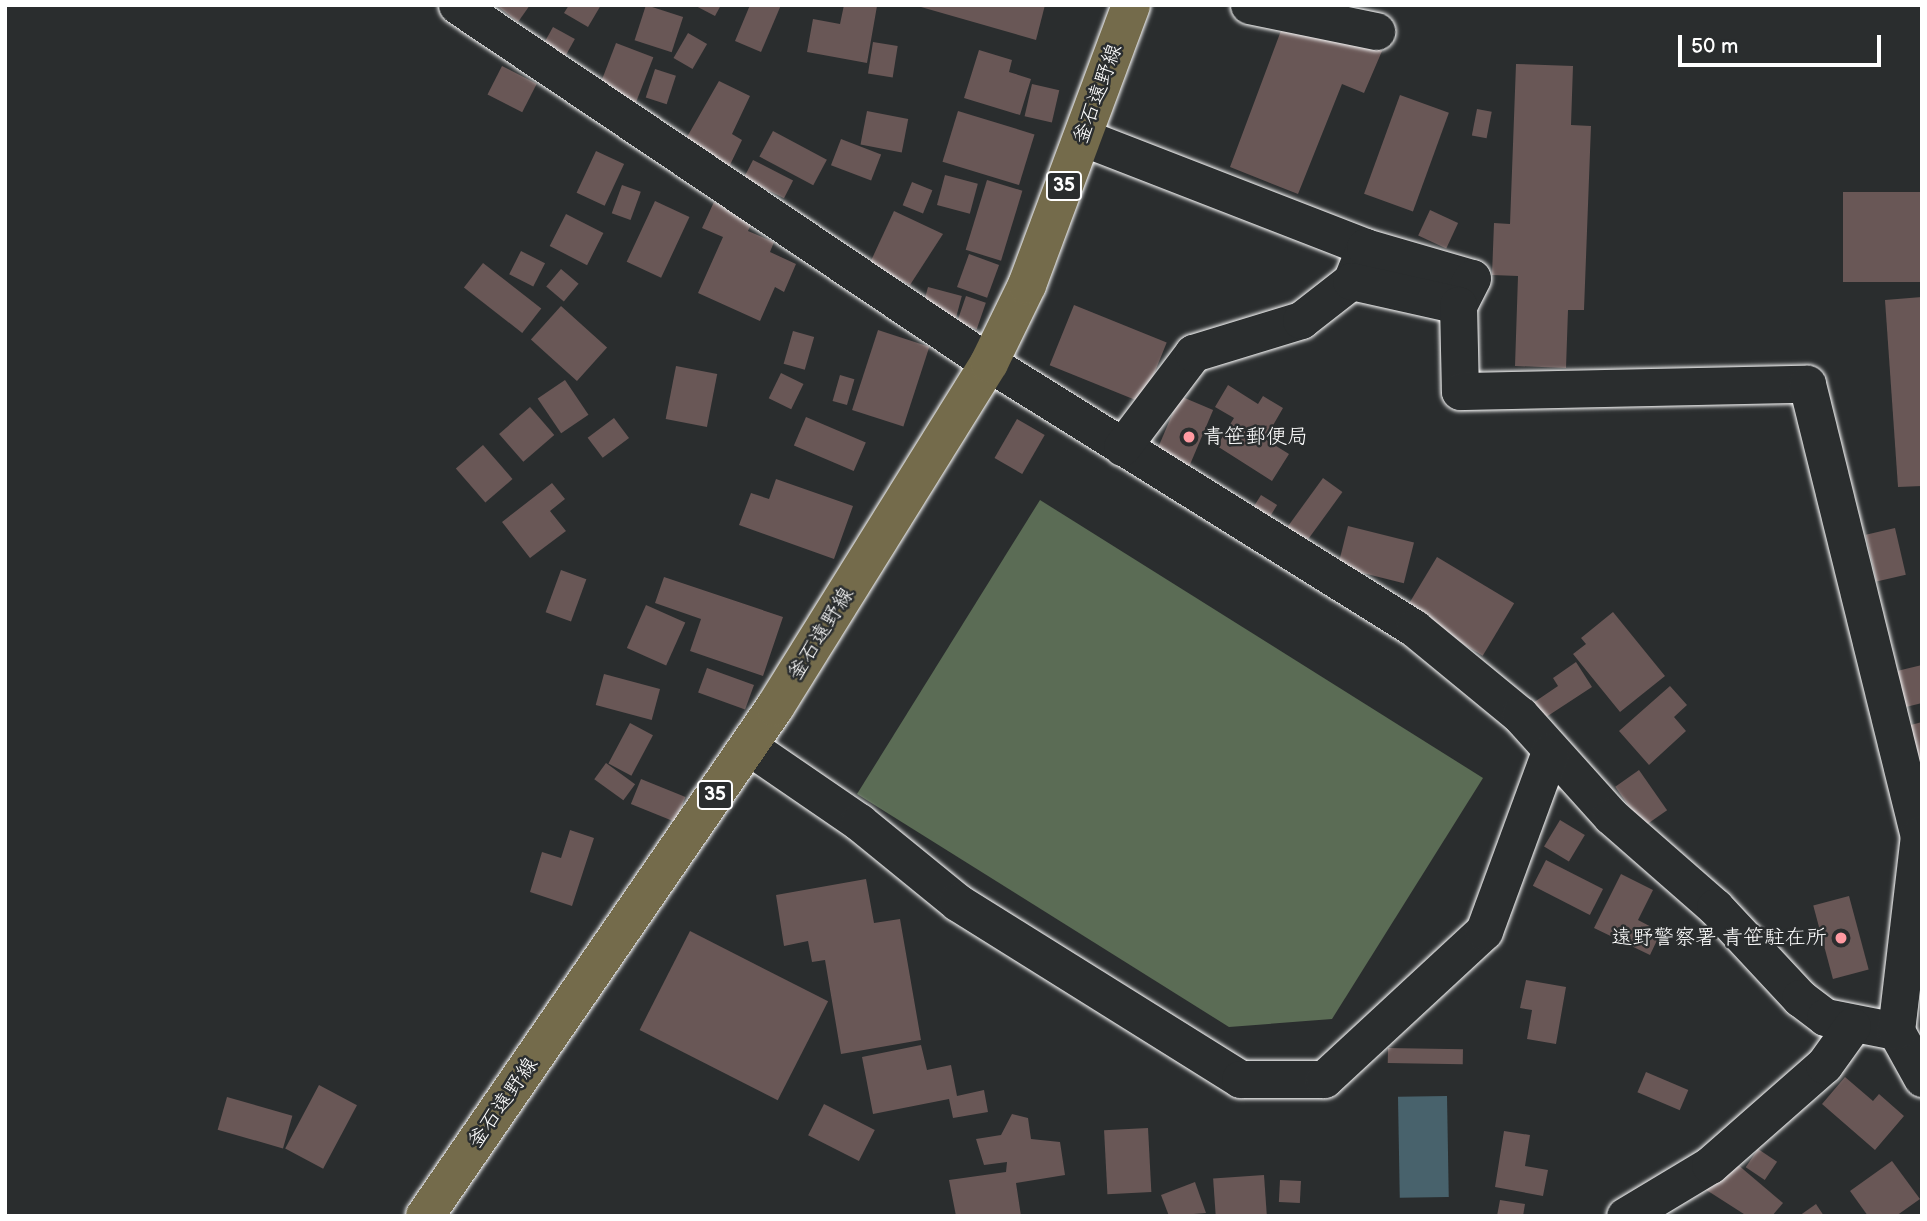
<!DOCTYPE html>
<html>
<head>
<meta charset="utf-8">
<style>
	body { margin:0 }
	#map { position:relative; width:1927px; height:1221px; overflow:hidden; background:#2a2d2e; font-family:"Balsamiq Sans","Klee One",sans-serif }
	div>[style] { position:absolute }
	.green>* { inset:0; background:#5b6c55 }
	.water>* { inset:0; background:#48626c; transform-origin:0 0 }
	.building>* { inset:0; background:#695756; transform-origin:0 0 }
	.roads { filter:drop-shadow(0 0 2px #fff) drop-shadow(0 0 2px #fff) }
	.minor>* { height:37px; margin:-18.5px; padding:0 18.5px; transform-origin:18.5px; border-radius:18.5px; background:#2a2d2e }
	.major>* { height:38px; margin:-19px; padding:0 19px; transform-origin:19px; border-radius:19px; background:#746b4b }
	.dots>* { width:19px; height:19px; translate:-50% -50%; box-sizing:border-box; border:4px solid #2a2d2e; border-radius:50% }
	span { translate:-50% -50%; white-space:nowrap; text-align:center; line-height:1.15; -webkit-text-stroke:5px #2a2d2e; paint-order:stroke }
	.shield-label span { padding:2px 5px; background:#2a2d2e; border:2px solid; border-radius:5px; -webkit-text-stroke-width:0 }
	.shield-label { font-size:19px; color:#fff; font-weight:700 }
	.street-label { font-size:21px; color:#fff }
	.poi-label { font-size:21px; color:#fff }
	.left { translate:0 -50%; text-align:left }
	.right { translate:-100% -50%; text-align:right }
	.frame { position:absolute; inset:0; border:7px solid #fff; pointer-events:none }
	.scale { position:absolute; left:1678px; top:35px; width:203px; height:32px; box-sizing:border-box; border:4px solid #fff; border-top:0; padding-left:9px; font-size:21px; line-height:24px; white-space:nowrap; color:#fff; -webkit-text-stroke:5px #2a2d2e; paint-order:stroke }
</style>
</head>
<body>
<div id="map">
	<div class="green">
		<i style="clip-path:polygon(1040px 500px,1483px 778px,1332px 1019px,1229px 1027px,857px 794px)"></i>
	</div>
	<div class="water">
		<i style="left:1447px;top:1096px;width:101px;height:49px;rotate:89deg"></i>
	</div>
	<div class="building">
		<i style="clip-path:polygon(496px 5px,530px 5px,518px 22px)"></i>
		<i style="clip-path:polygon(569px 5px,601px 5px,588px 27px,564px 13px)"></i>
		<i style="left:646px;top:5px;width:39px;height:37px;rotate:18deg"></i>
		<i style="clip-path:polygon(694px 5px,721px 5px,715px 16px)"></i>
		<i style="clip-path:polygon(750px 5px,781px 5px,761px 52px,735px 41px)"></i>
		<i style="clip-path:polygon(844px 5px,877px 6px,867px 63px,807px 52px,813px 19px,840px 24px)"></i>
		<i style="clip-path:polygon(914px 5px,1045px 5px,1036px 40px)"></i>
		<i style="clip-path:polygon(1285px 20px,1382px 51px,1364px 93px,1342px 84px,1298px 194px,1230px 167px)"></i>
		<i style="left:553px;top:27px;width:25px;height:26px;rotate:29deg"></i>
		<i style="left:688px;top:33px;width:22px;height:29px;rotate:30deg"></i>
		<i style="left:873px;top:42px;width:25px;height:32px;rotate:9deg"></i>
		<i style="left:616px;top:43px;width:40px;height:49px;rotate:21deg"></i>
		<i style="clip-path:polygon(979px 50px,1012px 60px,1009px 72px,1031px 79px,1020px 115px,964px 98px)"></i>
		<i style="clip-path:polygon(1516px 64px,1573px 66px,1571px 125px,1591px 126px,1584px 310px,1568px 310px,1566px 368px,1515px 366px,1518px 276px,1492px 275px,1494px 223px,1510px 224px)"></i>
		<i style="left:502px;top:66px;width:39px;height:32px;rotate:27deg"></i>
		<i style="left:655px;top:69px;width:22px;height:30px;rotate:18deg"></i>
		<i style="clip-path:polygon(719px 81px,750px 96px,732px 134px,742px 140px,729px 167px,683px 144px)"></i>
		<i style="left:1032px;top:84px;width:28px;height:33px;rotate:13deg"></i>
		<i style="left:1400px;top:95px;width:52px;height:105px;rotate:20deg"></i>
		<i style="left:1477px;top:109px;width:15px;height:27px;rotate:11deg"></i>
		<i style="left:867px;top:111px;width:42px;height:34px;rotate:11deg"></i>
		<i style="left:958px;top:111px;width:80px;height:53px;rotate:17deg"></i>
		<i style="left:773px;top:131px;width:61px;height:29px;rotate:28deg"></i>
		<i style="left:841px;top:139px;width:43px;height:28px;rotate:21deg"></i>
		<i style="left:596px;top:151px;width:31px;height:46px;rotate:25deg"></i>
		<i style="left:753px;top:160px;width:45px;height:20px;rotate:27deg"></i>
		<i style="left:945px;top:175px;width:34px;height:31px;rotate:15deg"></i>
		<i style="left:987px;top:180px;width:37px;height:73px;rotate:17deg"></i>
		<i style="left:912px;top:182px;width:22px;height:25px;rotate:22deg"></i>
		<i style="left:622px;top:185px;width:20px;height:30px;rotate:20deg"></i>
		<i style="left:1922px;top:192px;width:90px;height:79px;rotate:90deg"></i>
		<i style="left:655px;top:201px;width:38px;height:67px;rotate:25deg"></i>
		<i style="clip-path:polygon(714px 202px,753px 220px,748px 231px,774px 242px,770px 252px,796px 264px,784px 292px,775px 287px,760px 321px,698px 293px,723px 237px,702px 228px)"></i>
		<i style="left:1430px;top:210px;width:31px;height:28px;rotate:25deg"></i>
		<i style="clip-path:polygon(894px 211px,943px 234px,910px 285px,869px 265px)"></i>
		<i style="left:566px;top:214px;width:42px;height:36px;rotate:27deg"></i>
		<i style="left:521px;top:251px;width:27px;height:26px;rotate:27deg"></i>
		<i style="left:969px;top:254px;width:32px;height:35px;rotate:20deg"></i>
		<i style="left:483px;top:263px;width:74px;height:31px;rotate:38deg"></i>
		<i style="left:561px;top:269px;width:23px;height:23px;rotate:40deg"></i>
		<i style="left:928px;top:287px;width:35px;height:24px;rotate:15deg"></i>
		<i style="left:966px;top:296px;width:21px;height:28px;rotate:19deg"></i>
		<i style="clip-path:polygon(1922px 297px,1922px 486px,1898px 487px,1885px 300px)"></i>
		<i style="left:1074px;top:305px;width:100px;height:65px;rotate:22deg"></i>
		<i style="left:561px;top:306px;width:62px;height:45px;rotate:42deg"></i>
		<i style="left:878px;top:330px;width:54px;height:84px;rotate:18deg"></i>
		<i style="left:793px;top:331px;width:22px;height:34px;rotate:16deg"></i>
		<i style="left:676px;top:366px;width:42px;height:54px;rotate:11deg"></i>
		<i style="left:781px;top:373px;width:25px;height:28px;rotate:26deg"></i>
		<i style="left:840px;top:375px;width:15px;height:27px;rotate:16deg"></i>
		<i style="left:565px;top:380px;width:42px;height:33px;rotate:56deg"></i>
		<i style="clip-path:polygon(1228px 385px,1258px 404px,1263px 396px,1283px 408px,1265px 439px,1289px 454px,1272px 481px,1217px 446px,1234px 418px,1215px 407px)"></i>
		<i style="left:1180px;top:396px;width:36px;height:66px;rotate:23deg"></i>
		<i style="left:530px;top:407px;width:37px;height:41px;rotate:49deg"></i>
		<i style="left:806px;top:417px;width:65px;height:31px;rotate:23deg"></i>
		<i style="left:614px;top:418px;width:25px;height:33px;rotate:53deg"></i>
		<i style="left:1017px;top:419px;width:32px;height:45px;rotate:30deg"></i>
		<i style="left:483px;top:445px;width:45px;height:36px;rotate:49deg"></i>
		<i style="left:1323px;top:478px;width:24px;height:67px;rotate:36deg"></i>
		<i style="clip-path:polygon(776px 479px,853px 506px,834px 559px,739px 525px,751px 493px,769px 499px)"></i>
		<i style="clip-path:polygon(552px 483px,565px 499px,550px 511px,566px 531px,530px 558px,502px 522px)"></i>
		<i style="left:1261px;top:495px;width:19px;height:24px;rotate:32deg"></i>
		<i style="left:1348px;top:526px;width:68px;height:42px;rotate:14deg"></i>
		<i style="left:1895px;top:528px;width:48px;height:30px;rotate:77deg"></i>
		<i style="left:1437px;top:557px;width:90px;height:61px;rotate:31deg"></i>
		<i style="left:561px;top:570px;width:27px;height:45px;rotate:20deg"></i>
		<i style="clip-path:polygon(664px 577px,783px 617px,763px 676px,690px 651px,701px 619px,655px 603px)"></i>
		<i style="left:646px;top:605px;width:43px;height:47px;rotate:24deg"></i>
		<i style="clip-path:polygon(1613px 612px,1665px 676px,1620px 712px,1573px 654px,1586px 644px,1581px 638px)"></i>
		<i style="clip-path:polygon(1576px 662px,1592px 687px,1540px 721px,1530px 705px,1558px 686px,1553px 678px)"></i>
		<i style="clip-path:polygon(1922px 665px,1922px 703px,1906px 707px,1897px 671px)"></i>
		<i style="left:707px;top:668px;width:50px;height:26px;rotate:20deg"></i>
		<i style="left:604px;top:674px;width:58px;height:32px;rotate:15deg"></i>
		<i style="clip-path:polygon(1670px 686px,1687px 705px,1674px 717px,1686px 731px,1649px 765px,1619px 731px)"></i>
		<i style="clip-path:polygon(1922px 722px,1922px 762px,1915px 764px,1907px 726px)"></i>
		<i style="left:630px;top:723px;width:26px;height:46px;rotate:28deg"></i>
		<i style="left:606px;top:763px;width:36px;height:20px;rotate:36deg"></i>
		<i style="left:1639px;top:770px;width:49px;height:29px;rotate:55deg"></i>
		<i style="left:641px;top:779px;width:48px;height:27px;rotate:22deg"></i>
		<i style="left:1560px;top:820px;width:29px;height:31px;rotate:31deg"></i>
		<i style="clip-path:polygon(570px 830px,594px 838px,572px 906px,530px 892px,542px 852px,561px 858px)"></i>
		<i style="left:1546px;top:860px;width:64px;height:29px;rotate:27deg"></i>
		<i style="clip-path:polygon(1621px 874px,1653px 890px,1638px 920px,1661px 932px,1650px 955px,1594px 928px)"></i>
		<i style="clip-path:polygon(866px 879px,874px 923px,900px 919px,921px 1040px,841px 1054px,825px 960px,812px 962px,808px 941px,784px 946px,776px 895px)"></i>
		<i style="left:1849px;top:896px;width:76px;height:37px;rotate:75deg"></i>
		<i style="left:690px;top:931px;width:155px;height:111px;rotate:27deg"></i>
		<i style="clip-path:polygon(1526px 980px,1566px 987px,1556px 1044px,1527px 1039px,1532px 1010px,1520px 1008px)"></i>
		<i style="clip-path:polygon(921px 1045px,927px 1070px,951px 1065px,957px 1096px,984px 1090px,988px 1112px,953px 1118px,949px 1099px,873px 1114px,862px 1057px)"></i>
		<i style="left:1388px;top:1048px;width:75px;height:15px;rotate:1deg"></i>
		<i style="left:1646px;top:1072px;width:46px;height:22px;rotate:23deg"></i>
		<i style="clip-path:polygon(1845px 1077px,1873px 1101px,1879px 1094px,1904px 1116px,1875px 1150px,1822px 1104px)"></i>
		<i style="left:319px;top:1085px;width:43px;height:72px;rotate:28deg"></i>
		<i style="left:227px;top:1097px;width:68px;height:34px;rotate:16deg"></i>
		<i style="left:824px;top:1104px;width:57px;height:35px;rotate:27deg"></i>
		<i style="clip-path:polygon(1012px 1114px,1028px 1118px,1031px 1139px,1060px 1142px,1065px 1175px,1016px 1183px,1021px 1216px,956px 1216px,949px 1180px,1006px 1172px,1007px 1162px,984px 1165px,976px 1139px,1001px 1135px)"></i>
		<i style="left:1148px;top:1128px;width:64px;height:44px;rotate:87deg"></i>
		<i style="clip-path:polygon(1504px 1131px,1530px 1135px,1525px 1166px,1548px 1170px,1543px 1196px,1495px 1187px)"></i>
		<i style="left:1758px;top:1149px;width:23px;height:22px;rotate:34deg"></i>
		<i style="clip-path:polygon(1724px 1153px,1783px 1203px,1772px 1216px,1747px 1216px,1697px 1184px)"></i>
		<i style="clip-path:polygon(1892px 1161px,1920px 1199px,1896px 1216px,1868px 1216px,1850px 1191px)"></i>
		<i style="left:1264px;top:1175px;width:41px;height:51px;rotate:86deg"></i>
		<i style="left:1280px;top:1180px;width:21px;height:22px;rotate:3deg"></i>
		<i style="clip-path:polygon(1195px 1182px,1206px 1213px,1169px 1216px,1161px 1195px)"></i>
		<i style="clip-path:polygon(1500px 1200px,1525px 1204px,1523px 1216px,1497px 1216px)"></i>
		<i style="clip-path:polygon(1816px 1204px,1824px 1216px,1799px 1216px)"></i>
	</div>
	<div class="roads">
		<div class="minor">
			<i style="left:457px;top:5px;width:641px;rotate:33.94deg"></i>
			<i style="left:989px;top:363px;width:501px;rotate:31.94deg"></i>
			<i style="left:1414px;top:628px;width:137px;rotate:39.4deg"></i>
			<i style="left:1520px;top:715px;width:136px;rotate:48deg"></i>
			<i style="left:1611px;top:816px;width:138px;rotate:41.2deg"></i>
			<i style="left:1715px;top:907px;width:125px;rotate:47deg"></i>
			<i style="left:1800px;top:998px;width:31px;rotate:37deg"></i>
			<i style="left:1825px;top:1017px;width:72px;rotate:11.2deg"></i>
			<i style="left:1896px;top:1031px;width:54px;rotate:61deg"></i>
			<i style="left:1249px;top:5px;width:130px;rotate:11.6deg"></i>
			<i style="left:1082px;top:137px;width:304px;rotate:21.2deg"></i>
			<i style="left:1365px;top:247px;width:37px;rotate:112deg"></i>
			<i style="left:1365px;top:247px;width:111px;rotate:16.2deg"></i>
			<i style="left:1472px;top:278px;width:30px;rotate:117deg"></i>
			<i style="left:1122px;top:447px;width:118px;rotate:-52.9deg"></i>
			<i style="left:1193px;top:353px;width:113px;rotate:-17deg"></i>
			<i style="left:1301px;top:320px;width:63px;rotate:-38deg"></i>
			<i style="left:1351px;top:281px;width:110px;rotate:12.6deg"></i>
			<i style="left:1458px;top:305px;width:86px;rotate:88.7deg"></i>
			<i style="left:1460px;top:391px;width:347px;rotate:-1.2deg"></i>
			<i style="left:1807px;top:384px;width:465px;rotate:76.1deg"></i>
			<i style="left:1919px;top:835px;width:197px;rotate:96.7deg"></i>
			<i style="left:748px;top:746px;width:135px;rotate:34.4deg"></i>
			<i style="left:859px;top:822px;width:127px;rotate:39.2deg"></i>
			<i style="left:957px;top:902px;width:334px;rotate:32deg"></i>
			<i style="left:1240px;top:1079px;width:84px"></i>
			<i style="left:1324px;top:1079px;width:218px;rotate:-42.8deg"></i>
			<i style="left:1484px;top:931px;width:191px;rotate:-69.8deg"></i>
			<i style="left:1625px;top:1216px;width:99px;rotate:-31deg"></i>
			<i style="left:1710px;top:1165px;width:152px;rotate:-41.3deg"></i>
			<i style="left:1824px;top:1065px;width:48px;rotate:-54.3deg"></i>
		</div>
		<div class="major">
			<i style="left:425px;top:1216px;width:618px;rotate:-55.49deg"></i>
			<i style="left:775px;top:707px;width:405px;rotate:-58.1deg"></i>
			<i style="left:989px;top:363px;width:87px;rotate:-64deg"></i>
			<i style="left:1027px;top:285px;width:299px;rotate:-69.6deg"></i>
		</div>
	</div>
	<div class="dots">
		<i style="left:1189px;top:437px;background:#ff9aa2"></i>
		<i style="left:1841px;top:938px;background:#ff9aa2"></i>
	</div>
	<div class="shield-label">
		<span style="left:1064px;top:186px">35</span>
		<span style="left:715px;top:795px">35</span>
	</div>
	<div class="street-label">
		<span style="left:1098px;top:94px;rotate:-70deg">釜石遠野線</span>
		<span style="left:821px;top:634px;rotate:-58deg">釜石遠野線</span>
		<span style="left:503px;top:1103px;rotate:-55deg">釜石遠野線</span>
	</div>
	<div class="poi-label">
		<span class="left" style="left:1203px;top:437px">青笹郵便局</span>
		<span class="right" style="left:1827px;top:938px">遠野警察署 青笹駐在所</span>
	</div>
	<div class="frame"></div>
	<div class="scale">50 m</div>
</div>
</body>
</html>
